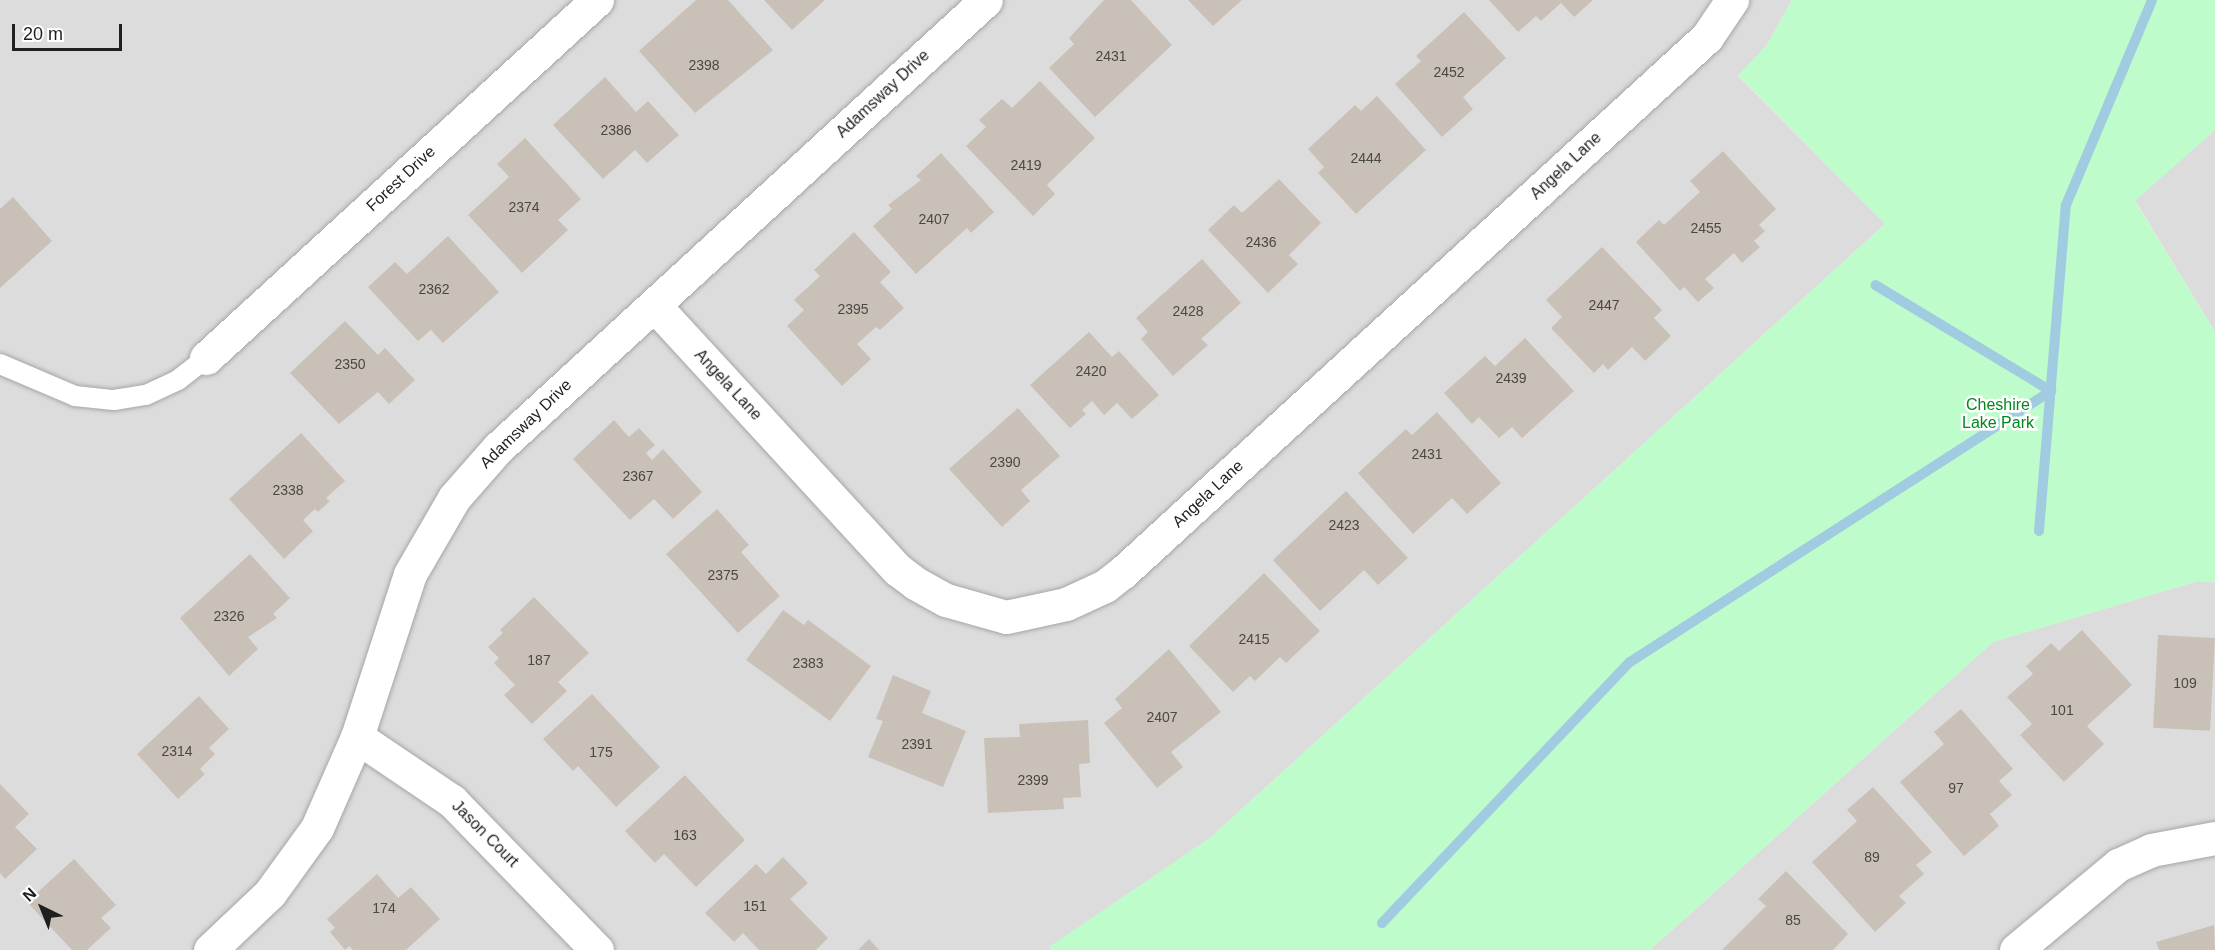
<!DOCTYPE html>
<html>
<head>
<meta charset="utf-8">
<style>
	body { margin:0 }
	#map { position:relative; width:2215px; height:950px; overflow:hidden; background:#f0eee4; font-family:Arial,sans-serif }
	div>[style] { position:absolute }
	.residential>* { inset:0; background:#dddcdc }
	.park>* { inset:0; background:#befdcb }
	.stream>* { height:10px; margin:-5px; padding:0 5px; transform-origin:5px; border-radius:5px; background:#a1cbe1 }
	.building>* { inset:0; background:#c9c1b7; transform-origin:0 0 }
	.roads { filter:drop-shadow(0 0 2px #a6a6a6) drop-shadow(0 0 2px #a6a6a6) }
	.lane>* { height:20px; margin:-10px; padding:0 10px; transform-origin:10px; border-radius:10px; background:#fff }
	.street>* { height:33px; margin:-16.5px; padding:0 16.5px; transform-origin:16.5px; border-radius:16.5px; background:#fff }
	span { translate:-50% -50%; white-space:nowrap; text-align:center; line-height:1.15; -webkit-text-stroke:5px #fff; paint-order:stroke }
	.number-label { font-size:14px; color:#4a4845 }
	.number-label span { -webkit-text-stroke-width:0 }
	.street-label { font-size:16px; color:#1f1f1f }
	.park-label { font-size:16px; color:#03871f }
	.north { position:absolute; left:12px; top:878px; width:60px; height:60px; -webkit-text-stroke:4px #fff; paint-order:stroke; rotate:317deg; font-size:16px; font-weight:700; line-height:24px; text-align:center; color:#1f1f1f }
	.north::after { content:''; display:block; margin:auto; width:21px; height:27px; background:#1f1f1f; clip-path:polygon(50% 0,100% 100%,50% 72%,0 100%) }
	.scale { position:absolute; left:12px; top:24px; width:110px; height:27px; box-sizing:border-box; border:3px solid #1f1f1f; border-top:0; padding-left:8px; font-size:18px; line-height:21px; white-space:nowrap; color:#1f1f1f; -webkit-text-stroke:4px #fff; paint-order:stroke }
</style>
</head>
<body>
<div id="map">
	<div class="residential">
		<i style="clip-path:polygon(0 0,1792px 0,1767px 45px,1738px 76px,1885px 224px,1210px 838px,1050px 947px,1052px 950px,0 950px)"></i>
		<i style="clip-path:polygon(2215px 130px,2215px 332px,2135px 200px)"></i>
		<i style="clip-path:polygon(2198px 581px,2215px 582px,2215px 950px,1650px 950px,1993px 642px)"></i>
	</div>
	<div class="park">
		<i style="clip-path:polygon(1792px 0,2215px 0,2215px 130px,2135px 201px,2215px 332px,2215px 582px,2198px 581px,1993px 642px,1650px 950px,1052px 950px,1049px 947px,1210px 838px,1885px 224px,1738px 75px,1767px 45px)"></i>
	</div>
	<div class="stream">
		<i style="left:2039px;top:531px;width:327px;rotate:-85.3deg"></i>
		<i style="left:2066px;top:205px;width:222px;rotate:-67.2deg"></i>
		<i style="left:1382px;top:923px;width:360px;rotate:-46.5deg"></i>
		<i style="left:1630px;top:662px;width:501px;rotate:-32.77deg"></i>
		<i style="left:2051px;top:391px;width:205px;rotate:-148.9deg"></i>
	</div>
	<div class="building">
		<i style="clip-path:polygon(696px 0,728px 0,773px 50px,695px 113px,639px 51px)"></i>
		<i style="clip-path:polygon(764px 0,825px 0,792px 30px)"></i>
		<i style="clip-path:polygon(1104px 0,1131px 0,1172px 45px,1095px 117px,1049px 68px,1074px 44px,1069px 38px)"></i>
		<i style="clip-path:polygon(1188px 0,1242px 0,1213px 26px)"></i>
		<i style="clip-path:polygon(1489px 0,1593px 0,1574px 17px,1561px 3px,1541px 21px,1536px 16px,1518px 32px)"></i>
		<i style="clip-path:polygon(1464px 12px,1506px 58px,1463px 97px,1473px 109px,1442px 137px,1395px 84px,1421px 61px,1416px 56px)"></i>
		<i style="clip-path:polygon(605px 77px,636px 112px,648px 101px,679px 135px,647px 163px,635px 150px,603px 179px,553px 125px)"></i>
		<i style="clip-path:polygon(1040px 81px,1095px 138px,1047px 185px,1055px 194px,1033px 216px,966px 146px,986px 127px,979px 120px,1002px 99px,1012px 108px)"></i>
		<i style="clip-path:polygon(1377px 96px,1426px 150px,1356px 214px,1318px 173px,1324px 167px,1308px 149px,1355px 105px,1361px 111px)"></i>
		<i style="clip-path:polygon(525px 138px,581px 199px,558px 220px,568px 230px,522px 273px,468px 215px,509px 177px,497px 164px)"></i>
		<i style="clip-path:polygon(1723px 151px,1776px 209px,1759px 225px,1765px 231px,1754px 241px,1760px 247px,1742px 263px,1734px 253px,1705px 279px,1714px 288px,1698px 302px,1684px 287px,1680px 291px,1636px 242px,1659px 220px,1664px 225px,1700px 192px,1690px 181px)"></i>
		<i style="clip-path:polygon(941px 153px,994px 212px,971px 233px,967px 228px,916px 274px,873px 226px,892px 209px,888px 205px,921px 180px,916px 176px)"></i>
		<i style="clip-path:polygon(1279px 179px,1321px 223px,1289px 255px,1298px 264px,1268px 293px,1208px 230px,1234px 205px,1242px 213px)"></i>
		<i style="clip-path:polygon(13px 197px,52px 241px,0 288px,0 209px)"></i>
		<i style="clip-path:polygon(854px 232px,891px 272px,880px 282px,904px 308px,880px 330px,876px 327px,857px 344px,871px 359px,842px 386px,787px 326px,804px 310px,794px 300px,820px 276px,814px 270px)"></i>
		<i style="clip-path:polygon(448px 236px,499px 292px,443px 343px,431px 330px,418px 341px,368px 287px,395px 262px,407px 274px)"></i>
		<i style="clip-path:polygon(1602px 247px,1662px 310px,1654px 318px,1671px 336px,1645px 361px,1632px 347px,1608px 370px,1603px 364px,1594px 373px,1551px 328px,1562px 317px,1546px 300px)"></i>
		<i style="clip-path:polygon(1202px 259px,1241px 303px,1201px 339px,1208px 345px,1173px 376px,1141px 339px,1148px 332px,1136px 318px)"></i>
		<i style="clip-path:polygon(345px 321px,378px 355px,385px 348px,415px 380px,389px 404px,378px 392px,339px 424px,290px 373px)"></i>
		<i style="clip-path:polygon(1089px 332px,1112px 357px,1119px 351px,1159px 395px,1132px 419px,1117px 403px,1104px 415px,1092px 401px,1082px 410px,1086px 414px,1070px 428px,1030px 385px)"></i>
		<i style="clip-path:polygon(1525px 338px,1574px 391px,1522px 438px,1512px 427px,1499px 438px,1479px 417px,1472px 424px,1444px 393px,1485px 356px,1495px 366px)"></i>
		<i style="clip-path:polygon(1018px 408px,1060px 456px,1021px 490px,1030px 501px,1002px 527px,949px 469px)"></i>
		<i style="clip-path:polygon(1437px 412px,1501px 483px,1467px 514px,1452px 498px,1413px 534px,1358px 473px,1406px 429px,1412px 435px)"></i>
		<i style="clip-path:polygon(614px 420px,629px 437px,639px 428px,655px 445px,646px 453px,652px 460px,663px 449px,702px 492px,673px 519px,654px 499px,630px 520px,573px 459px)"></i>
		<i style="clip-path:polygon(301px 433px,345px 481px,326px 498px,330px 501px,318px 512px,315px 509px,303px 520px,313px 531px,284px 559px,229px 499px)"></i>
		<i style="clip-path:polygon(1346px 491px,1408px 558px,1378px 585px,1364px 570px,1320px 611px,1273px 560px)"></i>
		<i style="clip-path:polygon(717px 509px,749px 545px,741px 552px,780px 596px,738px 633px,666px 554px)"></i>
		<i style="clip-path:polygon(250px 554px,290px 598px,273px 614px,277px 618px,248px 637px,258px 649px,229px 676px,180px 618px)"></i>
		<i style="clip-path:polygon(1264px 573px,1320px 631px,1286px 663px,1280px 657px,1255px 681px,1250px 676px,1233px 692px,1189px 646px)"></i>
		<i style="clip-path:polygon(534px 597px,589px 653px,558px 682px,567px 691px,532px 724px,504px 695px,515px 685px,494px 663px,499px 658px,488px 647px,503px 633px,500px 630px)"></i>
		<i style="clip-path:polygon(783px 610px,804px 625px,808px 620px,871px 666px,830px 721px,746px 660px)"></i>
		<i style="clip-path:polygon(2082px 630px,2132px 685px,2087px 726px,2104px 744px,2064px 782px,2020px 735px,2032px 724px,2007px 697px,2033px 674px,2026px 666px,2051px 643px,2059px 651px)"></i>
		<i style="left:2158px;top:635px;width:57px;height:93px;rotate:3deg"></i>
		<i style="clip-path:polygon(1169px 649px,1221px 712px,1171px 752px,1183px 767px,1157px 788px,1104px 723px,1122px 708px,1115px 699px)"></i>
		<i style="clip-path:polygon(893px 675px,931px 691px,922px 713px,966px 731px,943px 787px,868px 757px,883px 721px,876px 719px)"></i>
		<i style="clip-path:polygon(592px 694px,660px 767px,616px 807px,578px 766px,573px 771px,543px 739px)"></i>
		<i style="clip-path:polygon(199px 696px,229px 729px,209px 748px,215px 754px,200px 769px,205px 774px,178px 799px,137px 754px)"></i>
		<i style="clip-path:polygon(1961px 709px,2013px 769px,1999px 781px,2012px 795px,1990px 814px,1999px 826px,1964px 856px,1900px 782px,1944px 744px,1934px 732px)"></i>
		<i style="clip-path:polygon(1088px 720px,1090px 763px,1079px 764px,1081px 797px,1063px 798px,1064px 809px,988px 813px,984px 738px,1020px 737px,1019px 724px)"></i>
		<i style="clip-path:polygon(685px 775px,745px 840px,696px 887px,664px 854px,655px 863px,625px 831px)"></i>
		<i style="clip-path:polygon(0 784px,29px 814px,15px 827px,37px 849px,5px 879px,0 873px)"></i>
		<i style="clip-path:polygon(1873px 787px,1932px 852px,1916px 865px,1924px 874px,1899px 896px,1906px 903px,1875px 932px,1812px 862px,1857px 821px,1847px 810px)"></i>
		<i style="clip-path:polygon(783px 857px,808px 883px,790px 899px,828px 938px,816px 950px,759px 950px,743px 933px,734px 942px,705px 913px,756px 864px,766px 874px)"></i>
		<i style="clip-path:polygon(74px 859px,116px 905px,101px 918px,111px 928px,87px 950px,72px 950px,27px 902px)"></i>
		<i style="clip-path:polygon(1786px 871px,1848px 934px,1833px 950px,1722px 950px,1766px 906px,1758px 899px)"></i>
		<i style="clip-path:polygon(377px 874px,398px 898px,411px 887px,440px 919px,406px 950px,353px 950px,349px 946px,345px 950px,330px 932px,335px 928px,327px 919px)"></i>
		<i style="clip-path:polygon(2214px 925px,2215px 950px,2159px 950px,2156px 942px)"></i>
		<i style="clip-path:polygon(869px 939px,879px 950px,858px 950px)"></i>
	</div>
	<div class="roads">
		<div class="lane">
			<i style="left:0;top:364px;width:82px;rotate:23.1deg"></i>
			<i style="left:75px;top:396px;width:39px;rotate:6deg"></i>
			<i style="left:114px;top:400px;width:32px;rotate:-9deg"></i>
			<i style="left:146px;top:395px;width:35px;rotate:-25deg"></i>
			<i style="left:178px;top:380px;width:36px;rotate:-38deg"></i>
		</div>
		<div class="street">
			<i style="left:654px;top:305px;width:360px;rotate:47.4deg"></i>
			<i style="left:898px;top:570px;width:21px;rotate:37deg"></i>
			<i style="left:915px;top:583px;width:35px;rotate:29deg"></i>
			<i style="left:946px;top:600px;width:62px;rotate:15.8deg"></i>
			<i style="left:1006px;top:617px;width:61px;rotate:-12.2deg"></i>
			<i style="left:1066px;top:604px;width:43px;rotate:-24.8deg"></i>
			<i style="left:1105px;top:586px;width:23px;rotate:-38deg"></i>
			<i style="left:1123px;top:572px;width:792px;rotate:-42.49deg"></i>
			<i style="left:1707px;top:37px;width:45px;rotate:-56deg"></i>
			<i style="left:206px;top:358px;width:530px;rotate:-42.48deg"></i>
			<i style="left:357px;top:737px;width:115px;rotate:34deg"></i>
			<i style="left:452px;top:801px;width:208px;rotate:45.8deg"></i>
			<i style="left:210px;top:950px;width:83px;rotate:-43.5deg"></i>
			<i style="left:270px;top:893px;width:80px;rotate:-54.1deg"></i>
			<i style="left:317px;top:828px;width:99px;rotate:-66.3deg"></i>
			<i style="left:357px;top:737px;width:171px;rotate:-72deg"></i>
			<i style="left:410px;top:574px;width:88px;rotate:-59.9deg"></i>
			<i style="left:454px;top:498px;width:67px;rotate:-48.7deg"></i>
			<i style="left:498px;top:448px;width:662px;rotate:-42.55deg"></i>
			<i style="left:2016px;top:950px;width:133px;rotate:-39.8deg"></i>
			<i style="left:2118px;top:865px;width:36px;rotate:-24deg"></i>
			<i style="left:2151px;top:850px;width:65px;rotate:-10.6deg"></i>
		</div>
	</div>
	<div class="number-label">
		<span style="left:1111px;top:56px">2431</span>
		<span style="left:704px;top:65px">2398</span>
		<span style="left:1449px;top:72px">2452</span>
		<span style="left:616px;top:130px">2386</span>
		<span style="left:1366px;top:158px">2444</span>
		<span style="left:1026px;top:165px">2419</span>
		<span style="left:524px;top:207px">2374</span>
		<span style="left:934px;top:219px">2407</span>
		<span style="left:1706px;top:228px">2455</span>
		<span style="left:1261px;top:242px">2436</span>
		<span style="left:434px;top:289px">2362</span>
		<span style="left:1604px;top:305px">2447</span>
		<span style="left:853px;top:309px">2395</span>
		<span style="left:1188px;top:311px">2428</span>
		<span style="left:350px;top:364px">2350</span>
		<span style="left:1091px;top:371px">2420</span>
		<span style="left:1511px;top:378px">2439</span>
		<span style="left:1427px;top:454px">2431</span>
		<span style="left:1005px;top:462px">2390</span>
		<span style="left:638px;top:476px">2367</span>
		<span style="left:288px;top:490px">2338</span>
		<span style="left:1344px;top:525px">2423</span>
		<span style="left:723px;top:575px">2375</span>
		<span style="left:229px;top:616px">2326</span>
		<span style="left:1254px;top:639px">2415</span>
		<span style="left:539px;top:660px">187</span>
		<span style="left:808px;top:663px">2383</span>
		<span style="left:2185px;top:683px">109</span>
		<span style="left:2062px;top:710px">101</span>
		<span style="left:1162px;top:717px">2407</span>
		<span style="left:917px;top:744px">2391</span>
		<span style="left:177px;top:751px">2314</span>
		<span style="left:601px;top:752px">175</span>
		<span style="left:1033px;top:780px">2399</span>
		<span style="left:1956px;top:788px">97</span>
		<span style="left:685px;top:835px">163</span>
		<span style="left:1872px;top:857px">89</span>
		<span style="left:755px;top:906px">151</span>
		<span style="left:384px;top:908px">174</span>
		<span style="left:1793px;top:920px">85</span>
	</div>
	<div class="street-label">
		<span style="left:883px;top:94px;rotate:-43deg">Adamsway Drive</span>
		<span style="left:1566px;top:166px;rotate:-43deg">Angela Lane</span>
		<span style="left:401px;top:179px;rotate:-43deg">Forest Drive</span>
		<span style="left:728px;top:385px;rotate:47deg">Angela Lane</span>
		<span style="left:526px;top:424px;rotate:-44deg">Adamsway Drive</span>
		<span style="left:1208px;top:494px;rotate:-43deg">Angela Lane</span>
		<span style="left:485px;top:834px;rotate:45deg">Jason Court</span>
	</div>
	<div class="park-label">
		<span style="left:1998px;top:414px">Cheshire<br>Lake Park</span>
	</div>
	<div class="north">N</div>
	<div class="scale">20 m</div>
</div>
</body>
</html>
